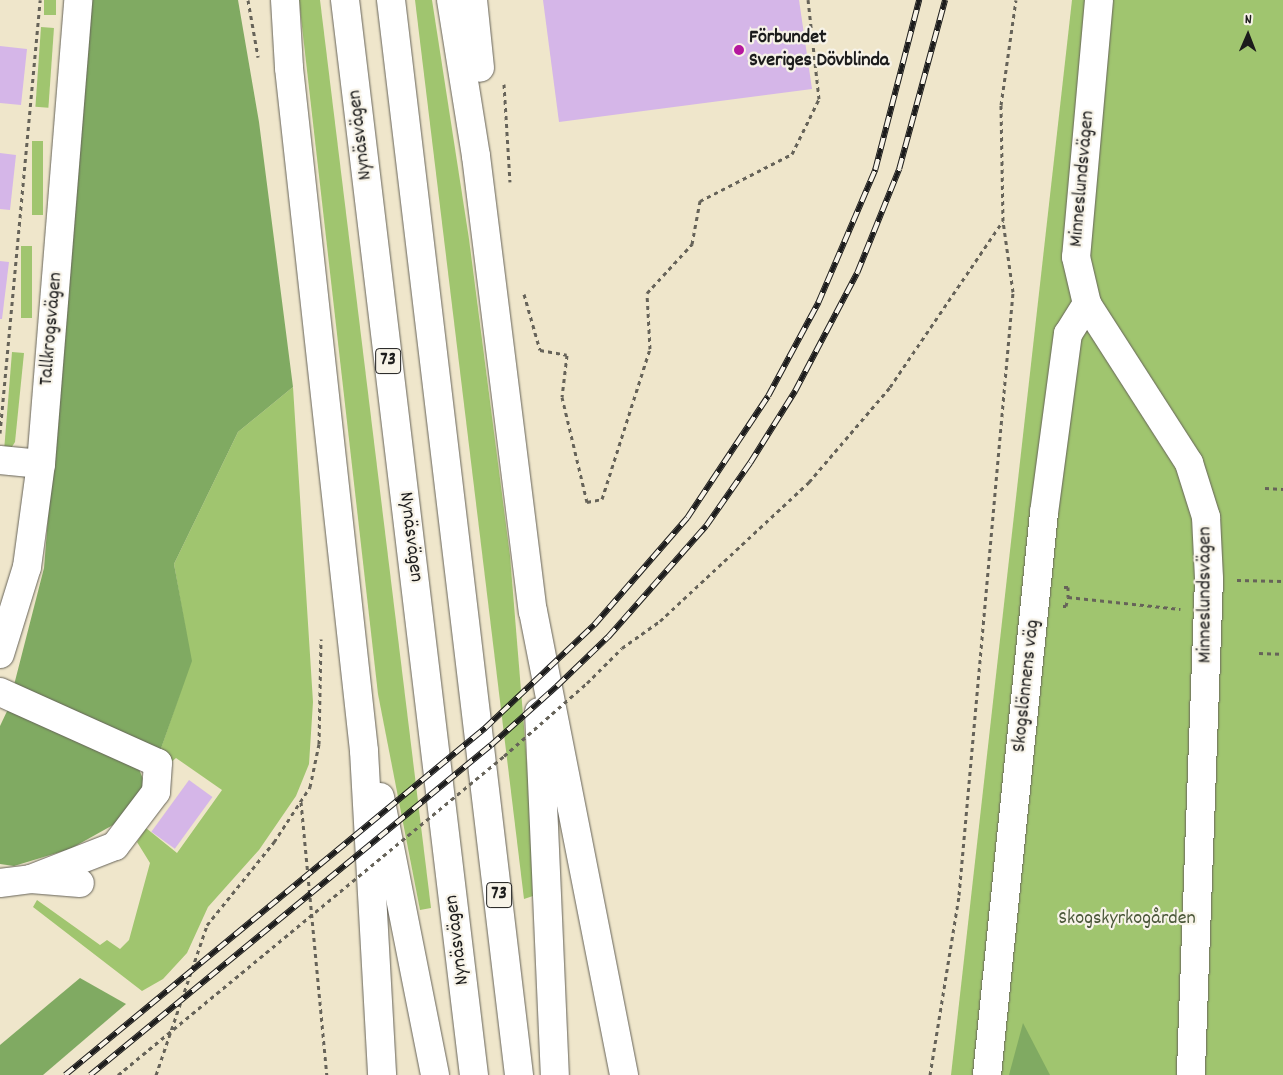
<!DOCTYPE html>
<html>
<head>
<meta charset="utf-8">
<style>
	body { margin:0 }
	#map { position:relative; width:1283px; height:1075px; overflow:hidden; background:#efe6cb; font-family:Dekko,sans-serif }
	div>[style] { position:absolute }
	.green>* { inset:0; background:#a0c56f; transform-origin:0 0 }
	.forest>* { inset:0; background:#80aa62 }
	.building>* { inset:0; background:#d5b6e8; transform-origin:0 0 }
	.path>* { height:3px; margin-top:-1.5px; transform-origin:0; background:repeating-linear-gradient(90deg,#666359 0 4px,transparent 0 8px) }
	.roads { filter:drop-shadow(0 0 1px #666359) drop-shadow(0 0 1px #666359) }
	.minor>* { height:28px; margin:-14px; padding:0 14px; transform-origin:14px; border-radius:14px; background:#fff }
	.highway>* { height:28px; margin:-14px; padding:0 14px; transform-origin:14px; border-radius:14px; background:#fff }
	.rail>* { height:5.5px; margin-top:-2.75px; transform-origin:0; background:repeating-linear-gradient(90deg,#f7f3e8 0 11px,#1c1c1c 0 22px); box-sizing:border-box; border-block:1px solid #1c1c1c }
	.path-bridge>* { height:3px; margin-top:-1.5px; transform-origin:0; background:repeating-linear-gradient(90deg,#666359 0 4px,transparent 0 8px) }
	.dots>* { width:14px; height:14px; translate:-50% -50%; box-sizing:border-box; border:2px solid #f7f3e8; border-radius:50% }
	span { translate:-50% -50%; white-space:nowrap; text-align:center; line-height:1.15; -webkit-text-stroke:4.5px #f7f3e8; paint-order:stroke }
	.shield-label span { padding:1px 4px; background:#f7f3e8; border:1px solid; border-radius:4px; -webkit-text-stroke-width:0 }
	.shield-label { font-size:19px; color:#1c1c1c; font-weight:700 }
	.poi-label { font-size:20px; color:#1c1c1c; font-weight:700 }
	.left { translate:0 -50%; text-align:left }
	.street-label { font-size:20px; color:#1c1c1c }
	.park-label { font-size:20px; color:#4a5739 }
	.north { position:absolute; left:1223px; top:10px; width:50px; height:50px; -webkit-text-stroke:4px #f7f3e8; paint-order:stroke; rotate:1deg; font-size:14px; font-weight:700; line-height:20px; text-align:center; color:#1c1c1c }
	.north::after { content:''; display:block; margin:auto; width:18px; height:22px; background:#1c1c1c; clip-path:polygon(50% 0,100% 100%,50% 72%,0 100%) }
</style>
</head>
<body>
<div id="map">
	<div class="green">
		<i style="left:44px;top:0;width:12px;height:15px"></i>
		<i style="clip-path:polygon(299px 0,320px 0,431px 908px,420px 910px,378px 694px)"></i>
		<i style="clip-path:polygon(415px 0,432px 0,469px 239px,510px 556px,528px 776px,533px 896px,524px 899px)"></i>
		<i style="clip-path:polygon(1072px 0,1283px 0,1283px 1075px,951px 1075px)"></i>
		<i style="left:41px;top:27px;width:13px;height:80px;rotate:4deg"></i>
		<i style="left:32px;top:141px;width:11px;height:74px"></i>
		<i style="left:21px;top:246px;width:11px;height:72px"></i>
		<i style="clip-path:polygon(12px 352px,24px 353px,15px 442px,10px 450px,4px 451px)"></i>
		<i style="clip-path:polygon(293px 387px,313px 702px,309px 764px,296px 796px,259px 850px,208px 907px,187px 953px,163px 979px,142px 991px,33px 907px,37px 900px,100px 945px,107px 940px,120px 949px,129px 940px,150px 863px,137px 842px,146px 828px,177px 853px,222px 790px,176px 758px,168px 765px,158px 757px,191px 661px,174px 564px,238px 432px)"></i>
	</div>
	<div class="forest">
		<i style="clip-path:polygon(89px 0,238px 0,259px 122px,293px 387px,238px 432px,174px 564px,192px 661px,158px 757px,14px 685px,44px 568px)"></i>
		<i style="clip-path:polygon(9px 707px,139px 769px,145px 784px,135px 806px,113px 825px,70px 849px,14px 866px,0 864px,0 726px)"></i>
		<i style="clip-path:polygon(80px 978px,126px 1004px,43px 1075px,0 1075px,0 1045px)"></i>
		<i style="clip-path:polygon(1023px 1023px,1050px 1075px,1009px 1075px)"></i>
	</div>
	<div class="building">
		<i style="clip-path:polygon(543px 0,799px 0,812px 89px,559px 122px)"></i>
		<i style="clip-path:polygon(0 46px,27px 49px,21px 105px,0 103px)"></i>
		<i style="clip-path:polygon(0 153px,16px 155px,10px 210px,0 209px)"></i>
		<i style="clip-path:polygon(0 261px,9px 262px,2px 319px,0 319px)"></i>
		<i style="left:189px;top:780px;width:29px;height:64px;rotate:36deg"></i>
	</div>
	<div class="path">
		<i style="left:248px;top:0;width:58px;rotate:80deg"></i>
		<i style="left:504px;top:84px;width:98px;rotate:86.5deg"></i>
		<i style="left:524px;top:294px;width:58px;rotate:74.1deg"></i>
		<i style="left:540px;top:350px;width:27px;rotate:10deg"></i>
		<i style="left:567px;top:355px;width:42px;rotate:96.8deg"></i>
		<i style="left:562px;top:397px;width:108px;rotate:76.6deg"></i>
		<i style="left:587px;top:502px;width:15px;rotate:-11deg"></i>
		<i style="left:602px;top:499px;width:157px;rotate:-72.3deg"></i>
		<i style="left:650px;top:349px;width:56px;rotate:-93.1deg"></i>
		<i style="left:647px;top:293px;width:67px;rotate:-47.4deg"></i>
		<i style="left:692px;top:244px;width:44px;rotate:-79.5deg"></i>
		<i style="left:700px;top:201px;width:103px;rotate:-27.1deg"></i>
		<i style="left:792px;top:154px;width:61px;rotate:-63.9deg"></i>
		<i style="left:819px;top:99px;width:100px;rotate:-96.3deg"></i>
		<i style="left:0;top:433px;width:435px;rotate:-84.7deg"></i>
		<i style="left:1265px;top:488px;width:18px;rotate:3deg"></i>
		<i style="left:1237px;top:580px;width:46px;rotate:1.2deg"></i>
		<i style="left:1064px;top:587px;width:4px"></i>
		<i style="left:1068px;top:587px;width:10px;rotate:90deg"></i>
		<i style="left:1068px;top:597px;width:113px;rotate:6.1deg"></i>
		<i style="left:1063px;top:606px;width:3px"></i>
		<i style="left:1066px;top:606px;width:9px;rotate:-77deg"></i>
		<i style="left:660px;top:621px;width:204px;rotate:-43deg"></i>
		<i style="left:809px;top:482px;width:125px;rotate:-49.5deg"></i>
		<i style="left:890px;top:387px;width:201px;rotate:-55.8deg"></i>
		<i style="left:1259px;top:653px;width:24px;rotate:2deg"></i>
		<i style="left:301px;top:802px;width:274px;rotate:84.6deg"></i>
		<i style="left:156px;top:1075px;width:158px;rotate:-71.2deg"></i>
		<i style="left:207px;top:925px;width:107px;rotate:-51.1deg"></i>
		<i style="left:274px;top:842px;width:66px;rotate:-56.8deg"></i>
		<i style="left:310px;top:787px;width:44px;rotate:-78.2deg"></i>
		<i style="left:319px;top:744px;width:105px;rotate:-88.9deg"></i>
		<i style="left:930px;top:1075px;width:182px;rotate:-80.8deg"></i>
		<i style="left:959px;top:895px;width:605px;rotate:-84.88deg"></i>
		<i style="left:1013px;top:292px;width:72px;rotate:-98deg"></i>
		<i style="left:1003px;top:221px;width:116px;rotate:-91deg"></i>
		<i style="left:1001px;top:105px;width:106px;rotate:-81.9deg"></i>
	</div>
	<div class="roads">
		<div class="minor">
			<i style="left:1099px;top:0;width:258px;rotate:95.1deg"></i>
			<i style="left:1076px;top:257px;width:48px;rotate:76.8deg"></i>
			<i style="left:1087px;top:304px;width:189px;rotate:57.3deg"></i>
			<i style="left:1189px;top:463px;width:57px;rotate:72.5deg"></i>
			<i style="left:1206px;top:517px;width:62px;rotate:87.2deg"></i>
			<i style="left:1209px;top:579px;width:496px;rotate:92.1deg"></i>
			<i style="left:0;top:460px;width:41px;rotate:5.6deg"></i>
			<i style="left:0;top:654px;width:91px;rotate:-72.8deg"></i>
			<i style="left:27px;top:567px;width:104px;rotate:-82.3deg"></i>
			<i style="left:41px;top:464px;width:465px;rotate:-85.4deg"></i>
			<i style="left:0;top:692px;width:173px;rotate:24.2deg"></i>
			<i style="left:158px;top:763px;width:29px;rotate:94deg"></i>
			<i style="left:156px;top:792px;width:68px;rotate:127.2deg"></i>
			<i style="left:115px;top:846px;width:90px;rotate:158.6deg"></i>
			<i style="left:0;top:883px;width:31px;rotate:-7deg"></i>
			<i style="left:31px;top:879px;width:49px;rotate:4.7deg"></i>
			<i style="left:987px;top:1075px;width:565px;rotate:-84.21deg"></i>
			<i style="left:1044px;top:513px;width:181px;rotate:-82.4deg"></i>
			<i style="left:1068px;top:334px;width:36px;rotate:-58deg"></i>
		</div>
		<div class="highway">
			<i style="left:285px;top:0;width:68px;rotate:86.6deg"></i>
			<i style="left:289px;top:68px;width:687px;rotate:83.73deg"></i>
			<i style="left:364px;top:751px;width:324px;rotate:86.8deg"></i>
			<i style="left:345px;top:0;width:1083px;rotate:83.16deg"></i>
			<i style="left:391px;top:0;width:1083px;rotate:83.21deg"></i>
			<i style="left:451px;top:0;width:158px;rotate:80.9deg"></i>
			<i style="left:476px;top:156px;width:459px;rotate:82.9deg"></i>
			<i style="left:533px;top:611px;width:473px;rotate:78.9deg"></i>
			<i style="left:473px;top:0;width:68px;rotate:84.1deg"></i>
			<i style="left:539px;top:712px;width:363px;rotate:87.5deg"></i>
			<i style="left:380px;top:797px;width:283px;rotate:78.8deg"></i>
		</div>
	</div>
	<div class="rail">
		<i style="left:65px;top:1075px;width:545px;rotate:-39.56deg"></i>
		<i style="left:485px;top:728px;width:150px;rotate:-43.4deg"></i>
		<i style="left:594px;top:625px;width:142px;rotate:-49deg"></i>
		<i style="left:687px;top:518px;width:146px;rotate:-56.4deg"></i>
		<i style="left:768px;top:396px;width:106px;rotate:-61.7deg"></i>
		<i style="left:818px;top:303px;width:145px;rotate:-66.8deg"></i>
		<i style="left:875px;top:170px;width:176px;rotate:-75.5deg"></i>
		<i style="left:90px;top:1075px;width:519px;rotate:-39.45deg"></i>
		<i style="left:491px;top:745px;width:89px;rotate:-41.8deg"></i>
		<i style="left:557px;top:686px;width:71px;rotate:-43.9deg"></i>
		<i style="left:608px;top:637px;width:148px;rotate:-48.6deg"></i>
		<i style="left:706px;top:526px;width:77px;rotate:-55.1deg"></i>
		<i style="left:750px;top:463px;width:85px;rotate:-58deg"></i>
		<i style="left:795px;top:391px;width:133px;rotate:-62.3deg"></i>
		<i style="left:857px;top:273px;width:112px;rotate:-68deg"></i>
		<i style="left:899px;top:169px;width:175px;rotate:-74.8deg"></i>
	</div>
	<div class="path-bridge">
		<i style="left:118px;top:1075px;width:501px;rotate:-39.57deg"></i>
		<i style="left:504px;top:756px;width:111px;rotate:-41.3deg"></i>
		<i style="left:587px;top:683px;width:49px;rotate:-45deg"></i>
		<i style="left:622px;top:648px;width:47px;rotate:-35.4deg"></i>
	</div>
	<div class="dots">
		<i style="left:739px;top:50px;background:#b5179e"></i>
	</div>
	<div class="shield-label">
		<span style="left:388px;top:361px">73</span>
		<span style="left:499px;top:895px">73</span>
	</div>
	<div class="poi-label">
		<span class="left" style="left:749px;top:50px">Förbundet<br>Sveriges Dövblinda</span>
	</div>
	<div class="street-label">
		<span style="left:361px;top:135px;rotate:-97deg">Nynäsvägen</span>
		<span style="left:1083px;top:179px;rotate:-85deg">Minneslundsvägen</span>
		<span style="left:52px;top:329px;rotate:-85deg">Tallkrogsvägen</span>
		<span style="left:410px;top:537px;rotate:83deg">Nynäsvägen</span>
		<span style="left:1206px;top:595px;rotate:-90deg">Minneslundsvägen</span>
		<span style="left:1027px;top:686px;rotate:-84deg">Skogslönnens väg</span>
		<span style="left:458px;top:940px;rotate:-97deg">Nynäsvägen</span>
	</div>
	<div class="park-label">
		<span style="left:1127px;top:919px">Skogskyrkogården</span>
	</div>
	<div class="north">N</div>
</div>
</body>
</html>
